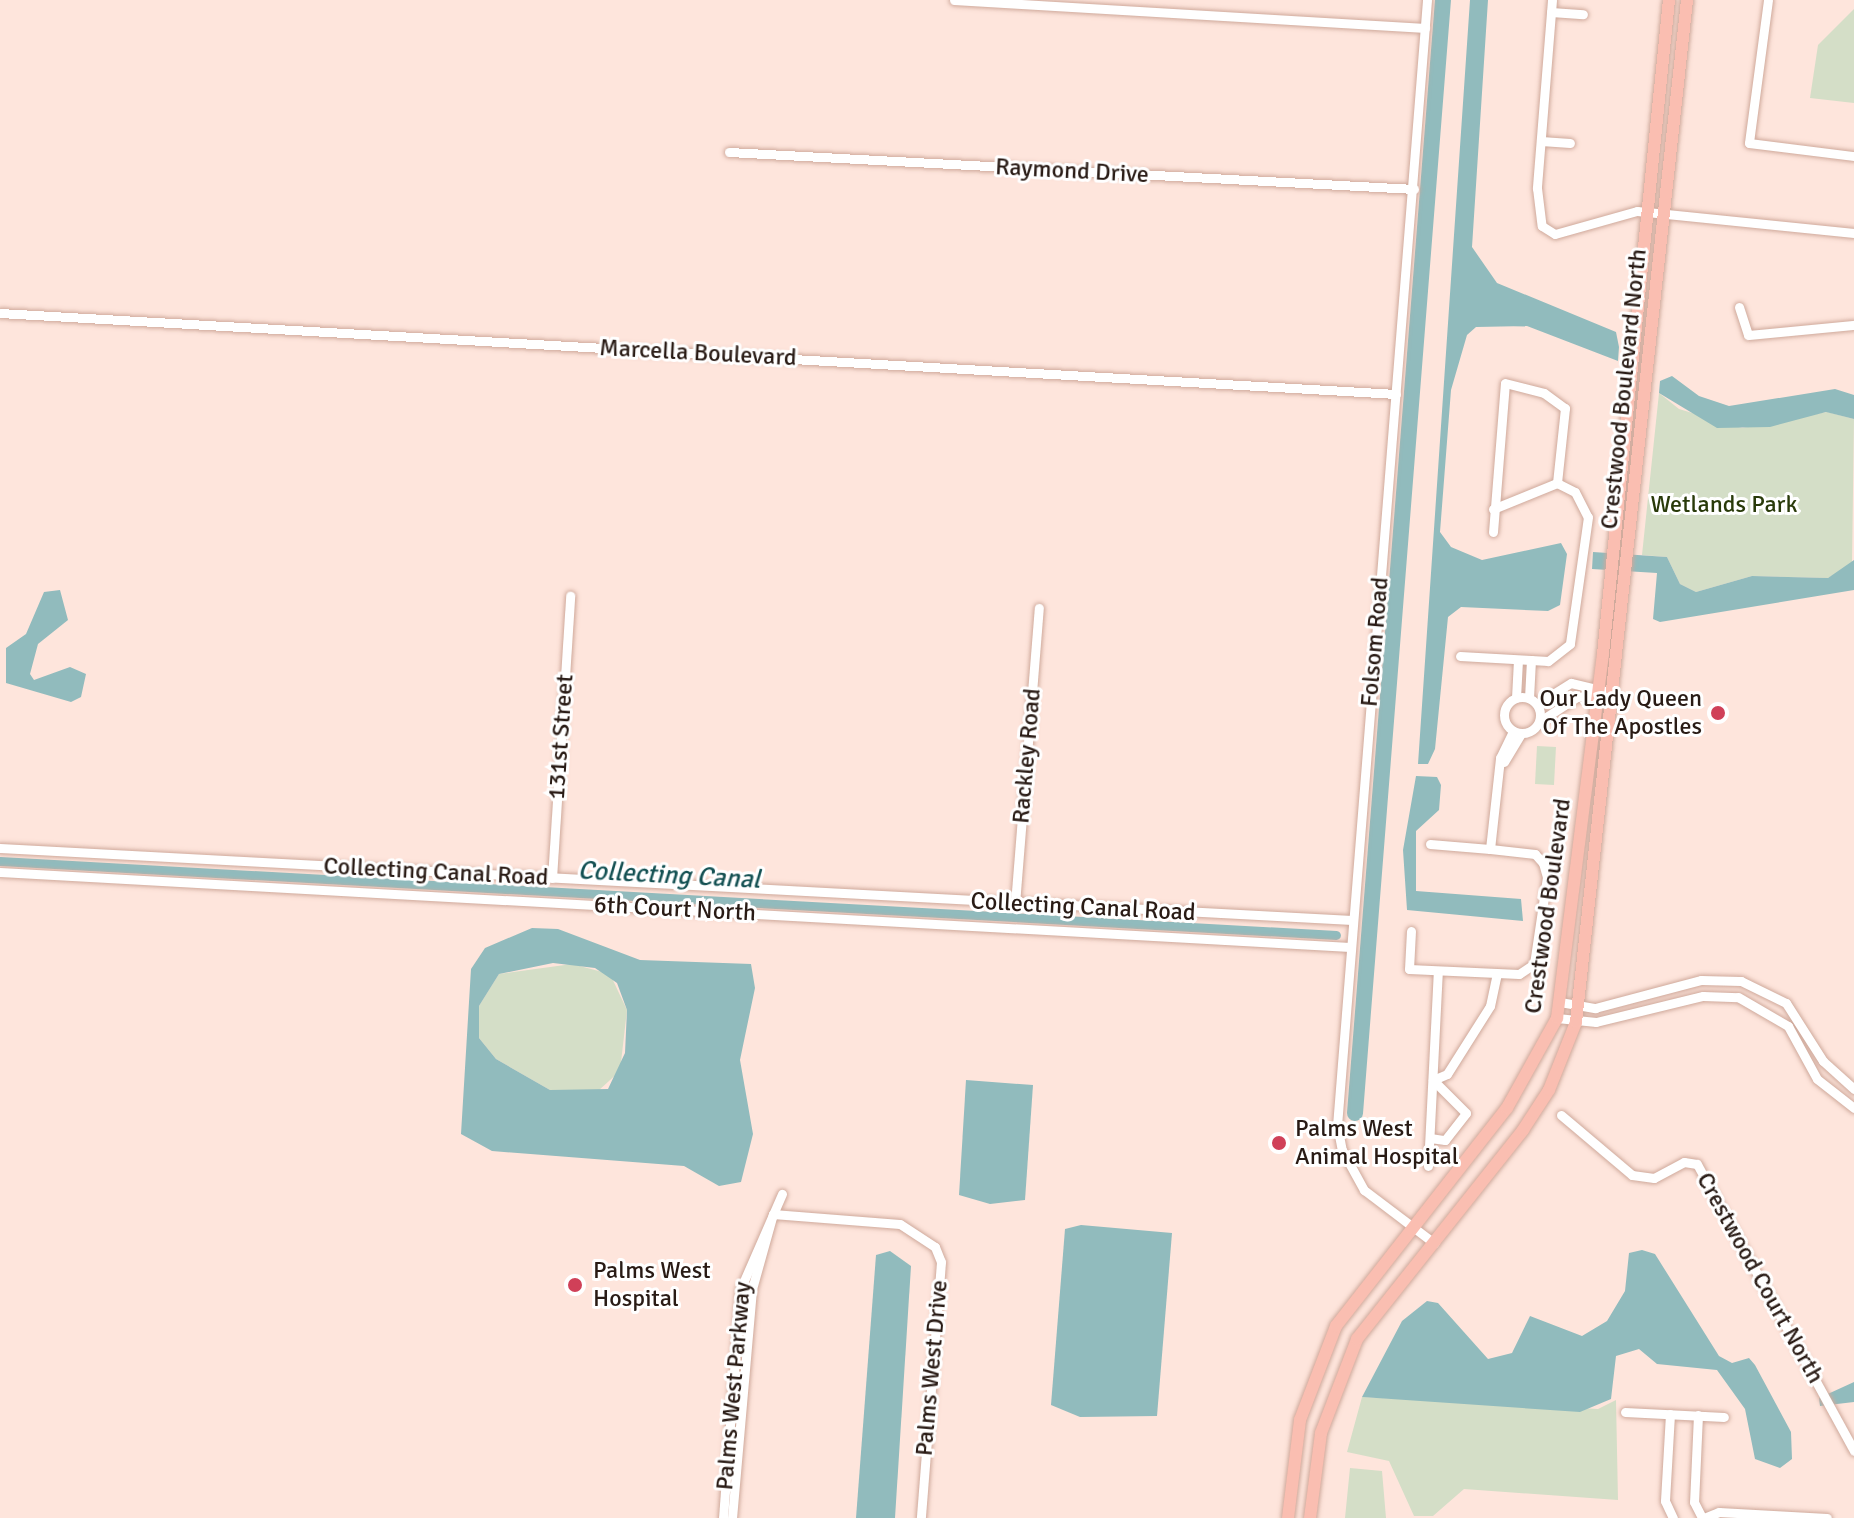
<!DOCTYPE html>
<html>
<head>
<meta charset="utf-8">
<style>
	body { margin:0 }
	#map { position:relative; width:1854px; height:1518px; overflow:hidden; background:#fee5dc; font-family:Signika,sans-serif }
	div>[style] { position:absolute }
	.green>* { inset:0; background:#d4dec7; transform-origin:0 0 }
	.water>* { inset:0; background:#91bbbd }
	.canal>* { height:9px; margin:-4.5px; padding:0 4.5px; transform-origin:4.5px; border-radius:4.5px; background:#91bbbd }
	.river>* { height:16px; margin:-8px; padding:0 8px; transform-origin:8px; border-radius:8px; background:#91bbbd }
	.roads { filter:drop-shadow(0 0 2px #cfa99b) drop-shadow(0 0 2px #cfa99b) }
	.minor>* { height:9px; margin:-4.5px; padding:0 4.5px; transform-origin:4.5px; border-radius:4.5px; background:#fff }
	.minor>.ring { margin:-4.5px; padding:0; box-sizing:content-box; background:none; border:9px solid #fff; border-radius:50% }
	.major>* { height:12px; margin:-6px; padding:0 6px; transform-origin:6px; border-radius:6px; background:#fabeb1 }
	.dots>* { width:22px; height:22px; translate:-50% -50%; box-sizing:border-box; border:4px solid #fff; border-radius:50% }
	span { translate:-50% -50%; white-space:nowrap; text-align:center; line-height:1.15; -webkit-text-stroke:6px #fff; paint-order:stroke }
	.street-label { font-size:24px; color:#291b15 }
	.park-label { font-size:24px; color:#293a0a }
	.poi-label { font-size:24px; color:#291b15 }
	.right { translate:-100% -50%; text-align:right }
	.left { translate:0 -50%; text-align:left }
	.water-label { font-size:26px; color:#135052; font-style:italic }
</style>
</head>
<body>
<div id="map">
	<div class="green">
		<i style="clip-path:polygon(1854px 9px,1854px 103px,1810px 98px,1818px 45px)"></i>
		<i style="clip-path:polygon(1659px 393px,1679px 409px,1742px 428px,1827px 412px,1854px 419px,1852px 564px,1828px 578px,1752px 576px,1696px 592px,1680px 584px,1667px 557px,1642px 555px)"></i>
		<i style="left:1537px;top:746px;width:19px;height:38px;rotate:3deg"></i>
		<i style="clip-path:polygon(572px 964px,610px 974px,627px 1010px,620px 1071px,598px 1091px,550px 1090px,496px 1059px,479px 1038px,479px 1006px,499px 974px)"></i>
		<i style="clip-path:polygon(1362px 1397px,1598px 1409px,1616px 1400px,1618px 1500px,1464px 1489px,1433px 1516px,1414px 1516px,1389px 1461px,1347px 1452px)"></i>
		<i style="clip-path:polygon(1350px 1468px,1382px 1471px,1386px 1518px,1345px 1518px)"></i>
	</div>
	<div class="water">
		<i style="clip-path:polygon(1470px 0,1488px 0,1472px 247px,1497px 283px,1616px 332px,1619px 347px,1618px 361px,1527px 326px,1476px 327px,1467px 335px,1451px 390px,1440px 532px,1451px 547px,1482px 560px,1561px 543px,1567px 554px,1560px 605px,1548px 611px,1461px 607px,1448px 617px,1435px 749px,1428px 764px,1418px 764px)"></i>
		<i style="clip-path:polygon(1672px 376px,1699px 396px,1729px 406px,1835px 389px,1854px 395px,1854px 419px,1826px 412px,1770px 427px,1717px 428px,1659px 393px,1660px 381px)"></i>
		<i style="clip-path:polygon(1593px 552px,1667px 557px,1680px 584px,1696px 592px,1752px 576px,1828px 578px,1854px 560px,1854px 590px,1660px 622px,1653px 619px,1657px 573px,1592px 569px)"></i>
		<i style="clip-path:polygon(60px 590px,68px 620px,38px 644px,30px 674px,34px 680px,70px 667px,86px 674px,81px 697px,71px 702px,6px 683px,6px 648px,26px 634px,44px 592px)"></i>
		<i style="clip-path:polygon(1416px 776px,1437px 777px,1441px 785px,1439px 810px,1416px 831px,1416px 891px,1521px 899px,1523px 921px,1407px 910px,1403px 850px)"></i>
		<i style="clip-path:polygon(evenodd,532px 928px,558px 929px,640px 960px,751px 964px,755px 988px,740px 1060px,753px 1134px,741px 1182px,719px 1186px,684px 1166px,492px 1151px,461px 1134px,471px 969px,485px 948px,532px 928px,553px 963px,595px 968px,617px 983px,627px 1010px,625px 1053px,608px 1089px,550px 1090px,496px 1059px,479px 1038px,479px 1006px,499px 974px,553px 963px)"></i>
		<i style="clip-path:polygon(966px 1080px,1033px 1085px,1025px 1200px,990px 1204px,959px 1195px)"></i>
		<i style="clip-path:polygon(1081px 1225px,1172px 1233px,1157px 1416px,1080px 1417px,1051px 1405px,1065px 1229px)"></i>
		<i style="clip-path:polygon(1642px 1250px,1655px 1254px,1719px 1356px,1732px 1363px,1749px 1358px,1755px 1365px,1791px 1432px,1792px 1459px,1780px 1468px,1755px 1459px,1745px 1409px,1717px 1370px,1657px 1364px,1639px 1349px,1616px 1356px,1611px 1399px,1580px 1412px,1362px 1397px,1402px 1321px,1427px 1301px,1438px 1303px,1488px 1359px,1512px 1353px,1530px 1316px,1582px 1336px,1607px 1321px,1625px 1291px,1629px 1253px)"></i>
		<i style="clip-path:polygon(890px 1251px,911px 1266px,895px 1518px,856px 1518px,876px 1255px)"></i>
		<i style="clip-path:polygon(1854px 1382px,1854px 1402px,1820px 1406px,1819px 1398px)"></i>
	</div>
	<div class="canal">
		<i style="left:0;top:861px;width:1338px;rotate:3.17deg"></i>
	</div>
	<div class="river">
		<i style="left:1355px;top:1113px;width:1116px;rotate:-85.48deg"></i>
	</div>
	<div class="roads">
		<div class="minor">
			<i style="left:954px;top:0;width:472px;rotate:3.4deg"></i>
			<i style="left:1427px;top:0;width:1129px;rotate:94.57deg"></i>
			<i style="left:1337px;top:1125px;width:25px;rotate:79deg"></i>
			<i style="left:1342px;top:1150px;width:46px;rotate:61.2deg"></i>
			<i style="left:1364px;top:1190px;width:88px;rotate:37.1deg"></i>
			<i style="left:1552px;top:0;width:189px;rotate:94.6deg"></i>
			<i style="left:1537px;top:188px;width:38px;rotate:83deg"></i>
			<i style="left:1542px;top:226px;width:15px;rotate:32deg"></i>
			<i style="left:1555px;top:234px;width:85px;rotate:-15.7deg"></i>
			<i style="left:1637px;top:211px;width:218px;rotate:5.8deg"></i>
			<i style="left:1768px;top:0;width:144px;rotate:97.6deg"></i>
			<i style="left:1749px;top:143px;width:106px;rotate:7.1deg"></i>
			<i style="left:1551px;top:12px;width:32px;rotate:4deg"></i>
			<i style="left:1541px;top:141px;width:29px;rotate:4deg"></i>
			<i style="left:729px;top:152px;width:686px;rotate:3.09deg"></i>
			<i style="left:1739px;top:307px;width:29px;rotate:72deg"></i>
			<i style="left:1748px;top:335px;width:106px;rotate:-5.4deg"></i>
			<i style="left:0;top:313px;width:1398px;rotate:3.32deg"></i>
			<i style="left:1493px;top:509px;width:69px;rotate:-22.1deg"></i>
			<i style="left:1493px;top:532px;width:149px;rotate:-85.4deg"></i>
			<i style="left:1505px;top:383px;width:40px;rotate:14.4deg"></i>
			<i style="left:1544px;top:393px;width:26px;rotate:36deg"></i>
			<i style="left:1565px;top:408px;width:75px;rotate:96.1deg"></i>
			<i style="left:1557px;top:483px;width:20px;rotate:27deg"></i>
			<i style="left:1575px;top:492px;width:28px;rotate:63deg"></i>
			<i style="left:1588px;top:517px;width:128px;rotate:98.1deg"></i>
			<i style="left:1570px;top:644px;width:28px;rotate:142deg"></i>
			<i style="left:1548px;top:661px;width:17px;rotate:-177deg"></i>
			<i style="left:1531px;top:660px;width:38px;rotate:93deg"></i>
			<i style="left:1460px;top:656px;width:71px;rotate:3.2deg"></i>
			<i class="ring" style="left:1504px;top:697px;width:27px;height:27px"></i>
			<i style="left:1516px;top:698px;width:38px;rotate:-87deg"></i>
			<i style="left:1537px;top:704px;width:40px;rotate:-32deg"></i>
			<i style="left:1571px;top:683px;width:43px;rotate:13.4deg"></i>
			<i style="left:1540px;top:721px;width:44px;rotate:-33deg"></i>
			<i style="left:1577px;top:697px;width:25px;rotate:-5deg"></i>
			<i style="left:1504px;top:762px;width:33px;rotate:-59deg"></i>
			<i style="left:1430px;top:844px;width:60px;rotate:4.8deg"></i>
			<i style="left:1490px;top:849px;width:92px;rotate:-83.7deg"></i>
			<i style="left:1500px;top:758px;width:30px;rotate:-64deg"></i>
			<i style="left:0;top:848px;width:1354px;rotate:3.05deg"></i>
			<i style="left:0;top:872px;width:1352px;rotate:3.18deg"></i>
			<i style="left:552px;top:878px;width:283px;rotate:-86.3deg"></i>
			<i style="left:1015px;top:904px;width:297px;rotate:-85.4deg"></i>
			<i style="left:1411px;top:931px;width:38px;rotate:93deg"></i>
			<i style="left:1409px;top:969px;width:110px;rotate:2.6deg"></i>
			<i style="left:1519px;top:974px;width:18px;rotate:-34deg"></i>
			<i style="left:1534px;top:964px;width:88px;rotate:-81.5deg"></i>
			<i style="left:1547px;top:877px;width:15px;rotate:-106deg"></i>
			<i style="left:1543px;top:863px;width:12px;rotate:-132deg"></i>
			<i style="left:1535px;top:854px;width:45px;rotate:-173.7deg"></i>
			<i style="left:1560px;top:1002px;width:36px;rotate:10deg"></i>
			<i style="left:1595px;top:1008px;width:110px;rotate:-14.8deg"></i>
			<i style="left:1701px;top:980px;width:40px;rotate:1.4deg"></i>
			<i style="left:1741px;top:981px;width:50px;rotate:26.1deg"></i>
			<i style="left:1786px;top:1003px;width:69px;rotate:57.5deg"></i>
			<i style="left:1823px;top:1061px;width:42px;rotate:42.1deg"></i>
			<i style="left:1557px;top:1018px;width:39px;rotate:6deg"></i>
			<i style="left:1596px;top:1022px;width:110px;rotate:-13.7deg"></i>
			<i style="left:1703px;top:996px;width:35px;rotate:2deg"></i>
			<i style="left:1738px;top:997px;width:58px;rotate:30.1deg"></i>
			<i style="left:1788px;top:1026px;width:60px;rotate:61.3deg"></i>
			<i style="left:1817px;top:1079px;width:47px;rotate:38.1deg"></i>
			<i style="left:1561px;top:1115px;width:93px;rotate:40.2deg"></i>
			<i style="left:1632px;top:1175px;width:22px;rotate:8deg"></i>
			<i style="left:1654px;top:1178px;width:34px;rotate:-28deg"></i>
			<i style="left:1684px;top:1162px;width:13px;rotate:9deg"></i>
			<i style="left:1697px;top:1164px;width:327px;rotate:61.3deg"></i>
			<i style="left:1430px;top:1138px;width:15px;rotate:8deg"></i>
			<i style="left:1445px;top:1140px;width:34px;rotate:-52deg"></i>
			<i style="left:1466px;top:1113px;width:47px;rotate:-135deg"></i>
			<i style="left:1433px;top:1080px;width:15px;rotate:-23deg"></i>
			<i style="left:1447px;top:1074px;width:80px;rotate:-57.7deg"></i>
			<i style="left:1490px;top:1006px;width:33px;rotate:-78deg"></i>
			<i style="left:1428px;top:1166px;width:195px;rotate:-87.1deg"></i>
			<i style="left:773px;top:1214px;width:127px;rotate:4.5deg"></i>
			<i style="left:900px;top:1224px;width:42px;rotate:33.3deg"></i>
			<i style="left:935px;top:1247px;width:16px;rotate:68deg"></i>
			<i style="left:941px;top:1262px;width:257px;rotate:94.5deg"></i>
			<i style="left:1625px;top:1412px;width:99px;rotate:2.9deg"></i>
			<i style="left:1670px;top:1414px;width:87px;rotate:93.3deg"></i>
			<i style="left:1665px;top:1501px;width:19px;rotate:65deg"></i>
			<i style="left:1698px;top:1415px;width:87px;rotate:92.6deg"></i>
			<i style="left:1694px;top:1502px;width:18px;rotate:63deg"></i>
			<i style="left:723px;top:1518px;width:229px;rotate:-85.7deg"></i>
			<i style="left:740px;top:1290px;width:105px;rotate:-66.4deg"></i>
			<i style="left:732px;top:1518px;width:230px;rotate:-85deg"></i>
			<i style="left:752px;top:1289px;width:78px;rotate:-74.4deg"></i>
			<i style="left:1704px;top:1518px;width:16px;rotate:-22deg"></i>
			<i style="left:1719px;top:1512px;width:108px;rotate:3.2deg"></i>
		</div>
		<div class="major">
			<i style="left:1288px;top:1518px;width:99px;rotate:-83deg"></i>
			<i style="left:1300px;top:1420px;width:101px;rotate:-69deg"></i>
			<i style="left:1336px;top:1326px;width:277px;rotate:-51.9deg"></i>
			<i style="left:1507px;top:1108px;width:103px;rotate:-60.9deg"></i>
			<i style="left:1557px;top:1018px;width:367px;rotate:-82.8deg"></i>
			<i style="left:1603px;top:654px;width:657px;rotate:-84.24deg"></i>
			<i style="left:1310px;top:1518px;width:86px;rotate:-82.6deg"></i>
			<i style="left:1321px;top:1433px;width:101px;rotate:-69deg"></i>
			<i style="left:1357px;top:1339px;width:267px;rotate:-51.5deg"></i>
			<i style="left:1523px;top:1130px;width:48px;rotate:-57deg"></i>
			<i style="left:1549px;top:1090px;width:73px;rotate:-68.3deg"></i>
			<i style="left:1576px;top:1022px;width:1028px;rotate:-83.8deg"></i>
		</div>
	</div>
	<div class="dots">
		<i style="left:1718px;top:713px;background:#d04058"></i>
		<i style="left:1279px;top:1143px;background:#d04058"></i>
		<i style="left:575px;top:1285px;background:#d04058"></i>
	</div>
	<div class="street-label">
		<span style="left:1072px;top:171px;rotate:3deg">Raymond Drive</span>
		<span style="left:698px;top:353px;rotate:3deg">Marcella Boulevard</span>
		<span style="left:1624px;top:389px;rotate:-84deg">Crestwood Boulevard North</span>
		<span style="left:1375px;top:642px;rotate:-85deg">Folsom Road</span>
		<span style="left:561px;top:737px;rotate:-86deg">131st Street</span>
		<span style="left:1027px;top:756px;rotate:-85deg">Rackley Road</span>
		<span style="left:436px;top:872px;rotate:3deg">Collecting Canal Road</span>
		<span style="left:1548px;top:906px;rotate:-82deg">Crestwood Boulevard</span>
		<span style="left:1083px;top:907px;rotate:3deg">Collecting Canal Road</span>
		<span style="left:675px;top:909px;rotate:3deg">6th Court North</span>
		<span style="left:1760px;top:1278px;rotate:61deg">Crestwood Court North</span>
		<span style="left:932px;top:1368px;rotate:-85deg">Palms West Drive</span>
		<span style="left:734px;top:1386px;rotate:-85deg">Palms West Parkway</span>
	</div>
	<div class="park-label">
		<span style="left:1724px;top:505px">Wetlands Park</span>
	</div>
	<div class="poi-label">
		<span class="right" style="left:1702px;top:713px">Our Lady Queen<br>Of The Apostles</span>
		<span class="left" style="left:1295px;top:1143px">Palms West<br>Animal Hospital</span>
		<span class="left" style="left:593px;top:1285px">Palms West<br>Hospital</span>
	</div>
	<div class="water-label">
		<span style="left:669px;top:876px;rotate:3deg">Collecting Canal</span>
	</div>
</div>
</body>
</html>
